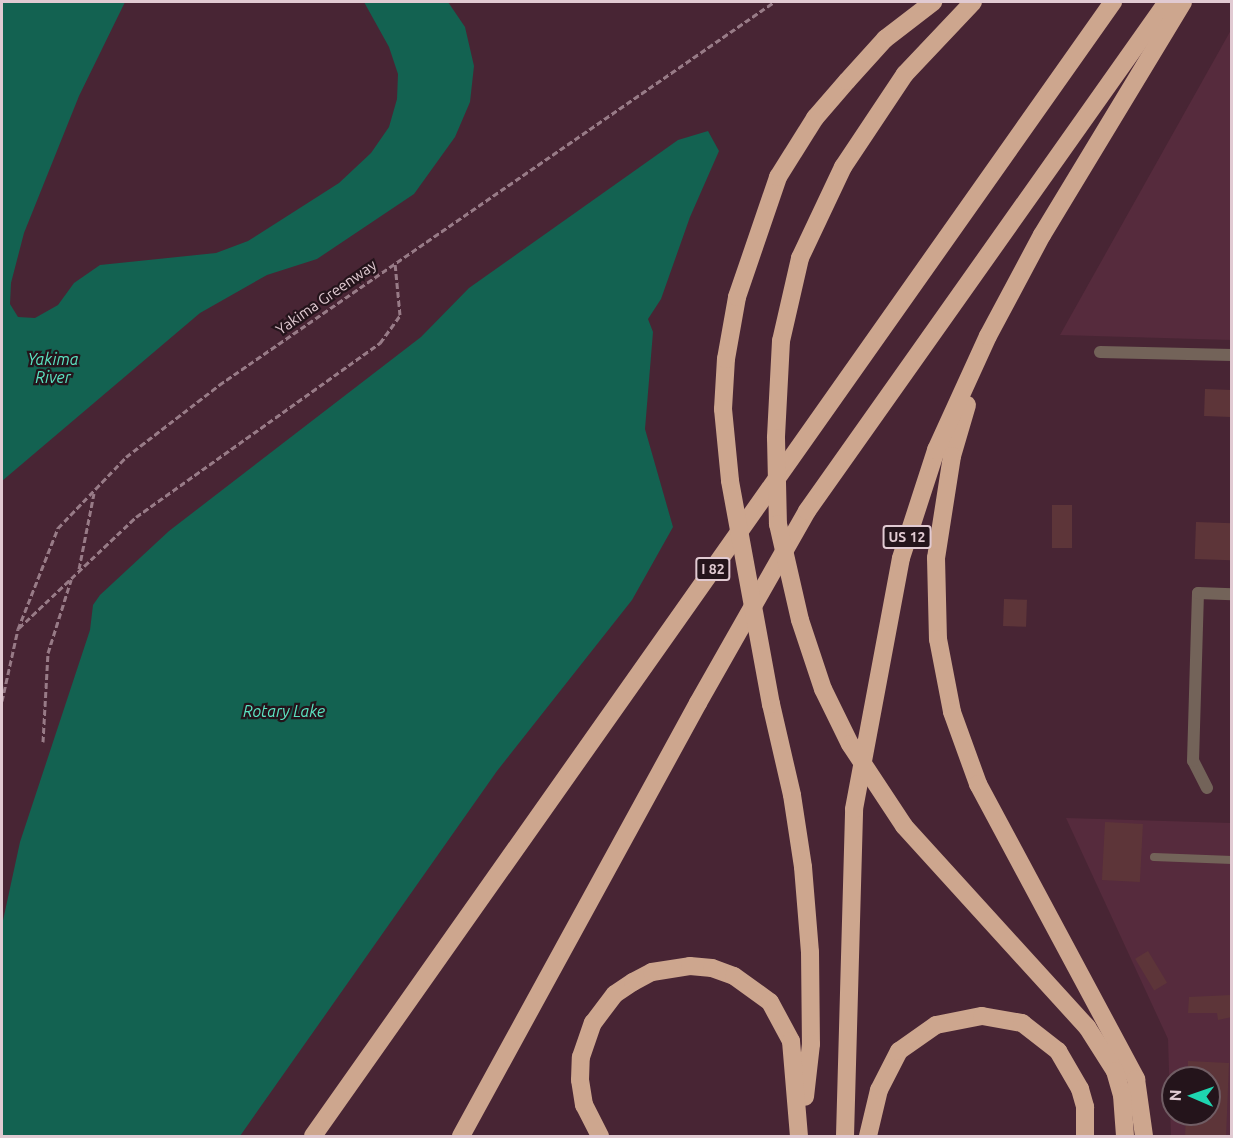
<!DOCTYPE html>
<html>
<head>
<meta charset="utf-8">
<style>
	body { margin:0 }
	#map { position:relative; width:1233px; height:1138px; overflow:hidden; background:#482534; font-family:Ubuntu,sans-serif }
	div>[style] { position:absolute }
	.built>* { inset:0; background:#562b3d }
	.water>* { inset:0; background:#136251 }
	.building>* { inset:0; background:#5d3539; transform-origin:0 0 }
	.path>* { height:3px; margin-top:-1.5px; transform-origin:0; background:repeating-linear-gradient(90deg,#987b87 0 6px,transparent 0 9px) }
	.service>* { height:8px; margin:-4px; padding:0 4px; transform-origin:4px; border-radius:4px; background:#736359 }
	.minor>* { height:12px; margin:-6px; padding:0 6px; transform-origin:6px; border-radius:6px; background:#736359 }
	.motorway>* { height:18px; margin:-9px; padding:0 9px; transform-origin:9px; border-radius:9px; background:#cda68e }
	.motorway-bridge>* { height:18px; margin:-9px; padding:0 9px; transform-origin:9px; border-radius:9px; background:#cda68e }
	span { translate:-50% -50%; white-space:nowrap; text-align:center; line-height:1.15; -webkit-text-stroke:4.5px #24141b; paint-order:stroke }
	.shield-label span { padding:2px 4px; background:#24141b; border:2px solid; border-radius:4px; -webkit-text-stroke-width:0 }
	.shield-label { font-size:14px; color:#e1cad2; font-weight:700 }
	.street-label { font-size:15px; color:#e1cad2 }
	.water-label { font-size:16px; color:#5ce4c2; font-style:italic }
	.frame { position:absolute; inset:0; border:3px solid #e1cad2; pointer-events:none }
	.north { position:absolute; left:1161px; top:1066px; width:60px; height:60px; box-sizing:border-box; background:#24141b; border:2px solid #705d64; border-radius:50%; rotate:272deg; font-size:16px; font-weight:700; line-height:24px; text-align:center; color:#e1cad2 }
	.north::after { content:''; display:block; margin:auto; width:21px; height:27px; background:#1ed5b0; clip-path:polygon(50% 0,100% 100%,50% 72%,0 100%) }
</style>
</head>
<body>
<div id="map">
	<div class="built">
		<i style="clip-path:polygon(1231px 30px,1231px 340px,1060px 335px)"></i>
		<i style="clip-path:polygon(evenodd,1066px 818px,1231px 823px,1231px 1136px,1171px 1136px,1168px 1039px,1066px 818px,1173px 1078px,1209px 1078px,1209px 1114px,1173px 1114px,1173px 1078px)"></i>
	</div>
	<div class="water">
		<i style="clip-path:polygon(2px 2px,125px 2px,79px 96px,24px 233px,11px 283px,10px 304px,18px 317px,35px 318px,58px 305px,74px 283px,100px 265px,216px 253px,248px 241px,339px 183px,371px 153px,389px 127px,397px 99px,398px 74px,389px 47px,364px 2px,448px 2px,465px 27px,474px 66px,470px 102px,455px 137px,414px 194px,317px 259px,267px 275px,200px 313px,2px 481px)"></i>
		<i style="clip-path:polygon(708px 131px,719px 151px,690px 217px,661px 299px,648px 319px,653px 332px,645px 429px,673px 527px,632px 600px,497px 771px,240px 1136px,2px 1136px,2px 925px,20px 842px,90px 630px,93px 605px,100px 595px,169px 531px,421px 337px,469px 288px,678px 140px)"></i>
	</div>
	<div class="building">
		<i style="left:1205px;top:389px;width:27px;height:27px;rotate:2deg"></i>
		<i style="left:1052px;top:505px;width:20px;height:43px"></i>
		<i style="left:1196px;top:522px;width:36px;height:37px;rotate:2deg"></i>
		<i style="left:1004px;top:599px;width:23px;height:27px;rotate:2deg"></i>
		<i style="left:1105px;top:822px;width:38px;height:58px;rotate:3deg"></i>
		<i style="left:1148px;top:951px;width:37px;height:15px;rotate:59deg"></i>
		<i style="clip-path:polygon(1232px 995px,1232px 1017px,1218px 1020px,1217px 1013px,1188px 1013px,1189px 997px)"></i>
		<i style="clip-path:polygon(1188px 1061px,1229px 1063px,1226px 1137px,1185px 1137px,1186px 1114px,1209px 1114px,1209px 1078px,1188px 1078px)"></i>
	</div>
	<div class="path">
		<i style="left:79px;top:569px;width:77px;rotate:-78.8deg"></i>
		<i style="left:19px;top:628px;width:161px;rotate:-43.5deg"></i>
		<i style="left:136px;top:517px;width:300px;rotate:-35.5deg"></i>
		<i style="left:380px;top:343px;width:34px;rotate:-54deg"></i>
		<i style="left:400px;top:315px;width:52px;rotate:-95.5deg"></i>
		<i style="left:2px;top:701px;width:74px;rotate:-77.5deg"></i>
		<i style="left:18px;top:629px;width:109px;rotate:-68.4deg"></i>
		<i style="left:58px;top:528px;width:98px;rotate:-46.2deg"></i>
		<i style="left:126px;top:457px;width:118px;rotate:-37.7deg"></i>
		<i style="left:219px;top:385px;width:674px;rotate:-34.61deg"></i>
		<i style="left:43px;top:742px;width:89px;rotate:-86.8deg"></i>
		<i style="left:48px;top:653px;width:77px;rotate:-72.5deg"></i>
	</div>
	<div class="service">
		<i style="left:1154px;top:857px;width:78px;rotate:2.2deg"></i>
	</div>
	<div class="minor">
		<i style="left:1100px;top:352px;width:132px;rotate:1.3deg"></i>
		<i style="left:1207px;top:788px;width:30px;rotate:-117deg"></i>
		<i style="left:1193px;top:761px;width:168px;rotate:-88.3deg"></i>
		<i style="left:1198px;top:593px;width:34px;rotate:2deg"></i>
	</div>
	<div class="motorway">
		<i style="left:781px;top:341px;width:85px;rotate:-77.1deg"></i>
		<i style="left:800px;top:258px;width:101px;rotate:-64.7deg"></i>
		<i style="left:843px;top:167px;width:112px;rotate:-56.3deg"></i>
		<i style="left:905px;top:74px;width:99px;rotate:-46.6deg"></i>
		<i style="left:967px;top:405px;width:53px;rotate:106.4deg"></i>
		<i style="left:952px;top:456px;width:103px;rotate:98.9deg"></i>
		<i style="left:936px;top:558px;width:81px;rotate:88.6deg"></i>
		<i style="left:938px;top:639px;width:74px;rotate:79.1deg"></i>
		<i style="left:952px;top:712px;width:77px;rotate:70.1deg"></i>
		<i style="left:978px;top:784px;width:335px;rotate:61.8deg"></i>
		<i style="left:1136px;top:1079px;width:58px;rotate:82deg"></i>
		<i style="left:723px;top:409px;width:50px;rotate:-86.6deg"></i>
		<i style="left:726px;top:359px;width:63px;rotate:-79.9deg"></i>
		<i style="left:737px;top:297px;width:127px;rotate:-71.1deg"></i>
		<i style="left:778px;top:177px;width:70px;rotate:-57.9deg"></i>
		<i style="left:815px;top:118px;width:49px;rotate:-49.1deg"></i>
		<i style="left:847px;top:81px;width:57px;rotate:-47.9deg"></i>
		<i style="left:885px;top:39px;width:61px;rotate:-37.6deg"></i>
		<i style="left:771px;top:704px;width:93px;rotate:77deg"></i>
		<i style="left:792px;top:795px;width:73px;rotate:81.3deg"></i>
		<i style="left:803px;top:867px;width:85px;rotate:85.3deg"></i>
		<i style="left:810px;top:952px;width:92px;rotate:89.4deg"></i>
		<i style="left:811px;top:1044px;width:53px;rotate:96.5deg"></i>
		<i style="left:904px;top:826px;width:272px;rotate:47.7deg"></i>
		<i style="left:1087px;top:1027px;width:52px;rotate:57.5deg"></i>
		<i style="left:1115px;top:1071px;width:25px;rotate:74deg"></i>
		<i style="left:1122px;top:1095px;width:41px;rotate:85.8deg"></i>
		<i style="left:313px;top:1136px;width:1388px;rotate:-54.8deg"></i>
		<i style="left:461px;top:1136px;width:494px;rotate:-61.3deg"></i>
		<i style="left:698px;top:703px;width:221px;rotate:-60.4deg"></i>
		<i style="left:807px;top:511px;width:623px;rotate:-54.73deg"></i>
		<i style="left:600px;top:1136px;width:35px;rotate:-117deg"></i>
		<i style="left:584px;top:1105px;width:25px;rotate:-99deg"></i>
		<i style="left:580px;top:1080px;width:23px;rotate:-88deg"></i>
		<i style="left:581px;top:1057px;width:36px;rotate:-71deg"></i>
		<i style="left:593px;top:1023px;width:36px;rotate:-53deg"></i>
		<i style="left:615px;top:994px;width:22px;rotate:-34deg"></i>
		<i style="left:633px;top:982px;width:21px;rotate:-28deg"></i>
		<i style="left:652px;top:972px;width:38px;rotate:-9deg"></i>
		<i style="left:690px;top:966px;width:22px;rotate:5deg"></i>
		<i style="left:712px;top:968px;width:23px;rotate:20deg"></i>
		<i style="left:734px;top:976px;width:44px;rotate:35.8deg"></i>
		<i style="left:770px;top:1002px;width:44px;rotate:61.7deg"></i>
		<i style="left:791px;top:1041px;width:95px;rotate:85.2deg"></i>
		<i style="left:845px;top:1136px;width:327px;rotate:-88.4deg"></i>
		<i style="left:854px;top:809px;width:255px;rotate:-79.4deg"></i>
		<i style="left:901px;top:558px;width:114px;rotate:-72deg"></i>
		<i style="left:936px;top:450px;width:125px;rotate:-65.5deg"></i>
		<i style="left:988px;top:336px;width:115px;rotate:-61.9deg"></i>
		<i style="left:1042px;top:235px;width:272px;rotate:-58.8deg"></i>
		<i style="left:868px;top:1136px;width:47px;rotate:-76.6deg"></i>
		<i style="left:879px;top:1090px;width:44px;rotate:-62.9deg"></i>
		<i style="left:899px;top:1051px;width:45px;rotate:-35.1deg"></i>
		<i style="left:936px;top:1025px;width:47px;rotate:-11.1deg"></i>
		<i style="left:982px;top:1016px;width:41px;rotate:9.9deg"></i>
		<i style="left:1022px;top:1023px;width:46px;rotate:37.9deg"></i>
		<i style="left:1058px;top:1051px;width:44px;rotate:59.9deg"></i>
		<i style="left:1080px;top:1089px;width:19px;rotate:74deg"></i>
		<i style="left:1085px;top:1107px;width:29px;rotate:90deg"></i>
	</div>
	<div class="motorway-bridge">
		<i style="left:781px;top:341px;width:97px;rotate:93deg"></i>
		<i style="left:776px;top:438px;width:86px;rotate:88.7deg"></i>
		<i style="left:778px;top:524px;width:98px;rotate:77.1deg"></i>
		<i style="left:800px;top:620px;width:73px;rotate:71.6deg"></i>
		<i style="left:823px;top:689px;width:61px;rotate:63.9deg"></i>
		<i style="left:850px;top:744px;width:98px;rotate:56.6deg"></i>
		<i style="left:723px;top:409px;width:72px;rotate:84.4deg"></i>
		<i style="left:730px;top:481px;width:227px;rotate:79.6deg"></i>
	</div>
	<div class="shield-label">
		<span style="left:907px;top:537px">US 12</span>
		<span style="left:713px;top:569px">I 82</span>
	</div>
	<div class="street-label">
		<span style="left:326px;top:297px;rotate:-35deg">Yakima Greenway</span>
	</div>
	<div class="water-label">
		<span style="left:53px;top:368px">Yakima<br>River</span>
		<span style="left:284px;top:711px">Rotary Lake</span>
	</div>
	<div class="frame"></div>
	<div class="north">N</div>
</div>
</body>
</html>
